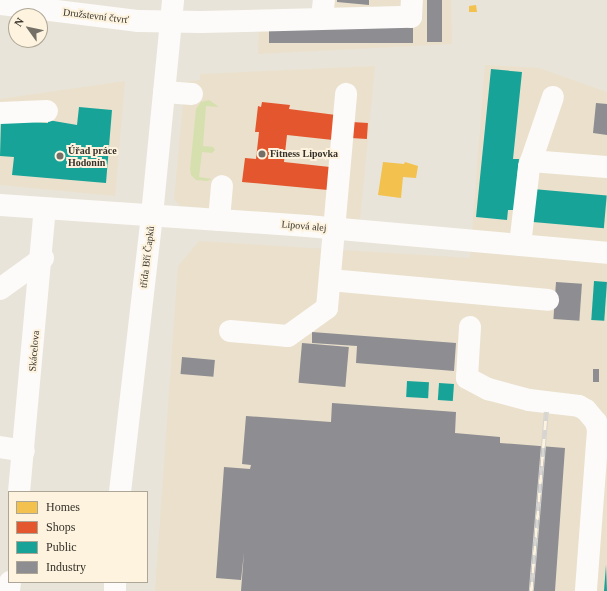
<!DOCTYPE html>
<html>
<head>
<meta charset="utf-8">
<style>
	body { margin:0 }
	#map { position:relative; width:607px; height:591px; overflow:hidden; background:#e9e4d9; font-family:Georgia,serif }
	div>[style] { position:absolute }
	.built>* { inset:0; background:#eae0cc }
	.green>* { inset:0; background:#d6e0ae }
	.homes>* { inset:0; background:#f2c14e }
	.shops>* { inset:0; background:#e4572e; transform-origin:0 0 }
	.public>* { inset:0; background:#17a398; transform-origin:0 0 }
	.industry>* { inset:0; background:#8d8d92; transform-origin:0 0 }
	.minor>* { height:22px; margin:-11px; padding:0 11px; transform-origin:11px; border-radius:11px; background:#fcfbf9 }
	.rail>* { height:4.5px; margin-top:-2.25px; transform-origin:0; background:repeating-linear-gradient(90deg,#fdf3df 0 9px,#d6d5d1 0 18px); box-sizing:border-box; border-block:1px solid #d6d5d1 }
	.dots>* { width:11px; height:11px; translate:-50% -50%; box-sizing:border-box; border:2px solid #fdf3df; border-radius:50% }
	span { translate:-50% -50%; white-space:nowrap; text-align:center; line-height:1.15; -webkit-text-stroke:4px #fdf3df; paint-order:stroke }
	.street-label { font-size:10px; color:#36322a }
	.poi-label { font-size:10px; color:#36322a; font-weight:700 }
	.left { translate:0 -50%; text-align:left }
	.legend { position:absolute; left:8px; top:491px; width:140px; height:92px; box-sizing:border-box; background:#fdf3df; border:1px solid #ada697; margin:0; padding:5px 7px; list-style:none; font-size:12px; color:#36322a }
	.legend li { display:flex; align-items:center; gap:8px; height:20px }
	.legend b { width:20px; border:1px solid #ada697 }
	.north { position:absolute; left:8px; top:8px; width:40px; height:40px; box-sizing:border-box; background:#fdf3df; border:1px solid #ada697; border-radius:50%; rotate:303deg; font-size:11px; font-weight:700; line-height:16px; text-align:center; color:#36322a }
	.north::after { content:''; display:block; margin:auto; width:14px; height:18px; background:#757067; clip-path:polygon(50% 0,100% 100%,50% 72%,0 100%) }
</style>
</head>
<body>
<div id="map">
	<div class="built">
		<i style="clip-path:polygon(334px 0,451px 0,452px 44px,258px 54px,259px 24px,325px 23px)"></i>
		<i style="clip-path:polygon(485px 65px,539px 68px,607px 92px,607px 591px,155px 591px,178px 266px,199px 241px,470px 258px)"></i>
		<i style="clip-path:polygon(375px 66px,360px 220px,180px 206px,174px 199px,185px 82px,200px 80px,200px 74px)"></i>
		<i style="clip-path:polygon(125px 81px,115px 196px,0 185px,0 99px)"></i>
	</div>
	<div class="green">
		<i style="clip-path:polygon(209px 100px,219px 107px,206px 106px,203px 146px,213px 147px,215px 150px,212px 153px,202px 152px,199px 177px,212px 179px,207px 181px,196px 180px,191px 175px,190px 169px,196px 109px,201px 102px)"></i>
	</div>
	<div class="homes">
		<i style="clip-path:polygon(476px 5px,477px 12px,469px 12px,469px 6px)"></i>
		<i style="clip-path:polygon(383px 162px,404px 164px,405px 162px,418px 166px,416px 178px,403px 177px,401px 198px,378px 195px)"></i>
	</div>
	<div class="shops">
		<i style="clip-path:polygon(262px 102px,290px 105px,289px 109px,336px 115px,333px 140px,287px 135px,284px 162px,330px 167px,328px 190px,242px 182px,245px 158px,256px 159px,259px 132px,255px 132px,258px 106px,261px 107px)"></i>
		<i style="left:352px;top:122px;width:16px;height:16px;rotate:4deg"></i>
	</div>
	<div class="public">
		<i style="clip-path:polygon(491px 69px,522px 72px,513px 159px,519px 159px,514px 210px,508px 210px,507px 220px,476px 217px)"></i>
		<i style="clip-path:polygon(79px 107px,112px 110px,106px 183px,12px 175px,14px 157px,0 156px,1px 120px,48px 123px,48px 120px,77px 125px)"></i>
		<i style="left:533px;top:189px;width:74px;height:33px;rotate:5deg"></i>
		<i style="left:594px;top:281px;width:13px;height:39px;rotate:4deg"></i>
		<i style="left:407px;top:381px;width:22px;height:16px;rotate:3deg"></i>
		<i style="left:439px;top:383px;width:15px;height:17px;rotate:4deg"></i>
		<i style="clip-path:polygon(606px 565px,607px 591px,604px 591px)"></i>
	</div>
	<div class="industry">
		<i style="clip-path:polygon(337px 0,369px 0,369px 5px,337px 2px)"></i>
		<i style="left:427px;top:0;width:15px;height:42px"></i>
		<i style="left:413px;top:27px;width:16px;height:144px;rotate:90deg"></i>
		<i style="clip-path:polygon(596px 103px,607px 104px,607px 135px,593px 133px)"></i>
		<i style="left:556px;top:282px;width:26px;height:37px;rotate:4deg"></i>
		<i style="clip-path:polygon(312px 332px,456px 343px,454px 371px,356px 363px,357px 346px,312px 343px)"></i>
		<i style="left:302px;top:343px;width:47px;height:40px;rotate:5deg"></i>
		<i style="left:182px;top:357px;width:33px;height:17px;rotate:5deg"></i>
		<i style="left:593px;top:369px;width:6px;height:13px"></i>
		<i style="clip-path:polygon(332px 403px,456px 412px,455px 433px,500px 437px,500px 443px,565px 448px,555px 591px,241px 591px,244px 552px,241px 580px,216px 578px,224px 467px,250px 469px,251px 465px,242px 464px,246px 416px,331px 422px)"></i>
	</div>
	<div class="minor">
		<i style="left:0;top:4px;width:140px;rotate:7deg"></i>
		<i style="left:139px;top:21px;width:62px;rotate:0.9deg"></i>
		<i style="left:201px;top:22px;width:210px;rotate:-1.4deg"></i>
		<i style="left:411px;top:17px;width:17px;rotate:-87deg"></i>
		<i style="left:322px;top:18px;width:18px;rotate:-84deg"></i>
		<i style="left:164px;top:92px;width:28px;rotate:4deg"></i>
		<i style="left:0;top:113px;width:47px;rotate:-2.4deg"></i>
		<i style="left:531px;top:161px;width:76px;rotate:4.5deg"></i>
		<i style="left:0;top:205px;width:308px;rotate:3.9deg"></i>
		<i style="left:307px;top:226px;width:301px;rotate:5.1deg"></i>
		<i style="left:219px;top:220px;width:34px;rotate:-85deg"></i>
		<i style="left:520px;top:245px;width:79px;rotate:-83.4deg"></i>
		<i style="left:529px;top:167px;width:74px;rotate:-71.1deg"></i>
		<i style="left:330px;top:280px;width:219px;rotate:5.2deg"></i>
		<i style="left:0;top:289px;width:53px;rotate:-35.8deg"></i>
		<i style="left:470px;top:327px;width:51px;rotate:93.4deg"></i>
		<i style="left:467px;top:378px;width:24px;rotate:28deg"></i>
		<i style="left:488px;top:389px;width:42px;rotate:15deg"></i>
		<i style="left:529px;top:400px;width:50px;rotate:6.8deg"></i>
		<i style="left:579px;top:406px;width:8px;rotate:30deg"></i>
		<i style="left:586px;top:410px;width:16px;rotate:50deg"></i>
		<i style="left:596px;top:422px;width:8px;rotate:76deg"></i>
		<i style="left:598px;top:430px;width:161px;rotate:94.3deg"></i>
		<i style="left:230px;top:331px;width:58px;rotate:4.9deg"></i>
		<i style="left:288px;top:336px;width:48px;rotate:-35.7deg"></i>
		<i style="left:327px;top:308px;width:215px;rotate:-84.9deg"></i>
		<i style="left:0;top:447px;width:24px;rotate:9deg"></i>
		<i style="left:19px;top:492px;width:284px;rotate:-84.8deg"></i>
		<i style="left:120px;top:492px;width:279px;rotate:-83.4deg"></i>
		<i style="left:152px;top:215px;width:216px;rotate:-84.4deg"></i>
		<i style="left:9px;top:591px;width:9px;rotate:-84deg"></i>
		<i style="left:115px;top:591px;width:9px;rotate:-90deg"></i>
	</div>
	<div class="rail">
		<i style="left:531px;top:591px;width:180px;rotate:-85.2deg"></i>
	</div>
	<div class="dots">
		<i style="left:262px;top:154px;background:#757067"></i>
		<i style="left:60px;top:156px;background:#757067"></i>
	</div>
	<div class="street-label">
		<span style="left:96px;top:16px;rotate:7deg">Družstevní čtvrť</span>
		<span style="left:304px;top:226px;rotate:5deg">Lipová alej</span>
		<span style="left:147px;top:257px;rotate:-83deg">třída Bří Čapků</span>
		<span style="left:34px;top:351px;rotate:-85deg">Skácelova</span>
	</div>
	<div class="poi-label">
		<span class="left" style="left:68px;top:156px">Úřad práce<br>Hodonín</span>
		<span class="left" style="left:270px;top:154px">Fitness Lipovka</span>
	</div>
	<ul class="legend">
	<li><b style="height:11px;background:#f2c14e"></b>Homes</li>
	<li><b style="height:11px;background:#e4572e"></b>Shops</li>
	<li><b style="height:11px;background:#17a398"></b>Public</li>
	<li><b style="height:11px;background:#8d8d92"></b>Industry</li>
	</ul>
	<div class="north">N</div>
</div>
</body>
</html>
